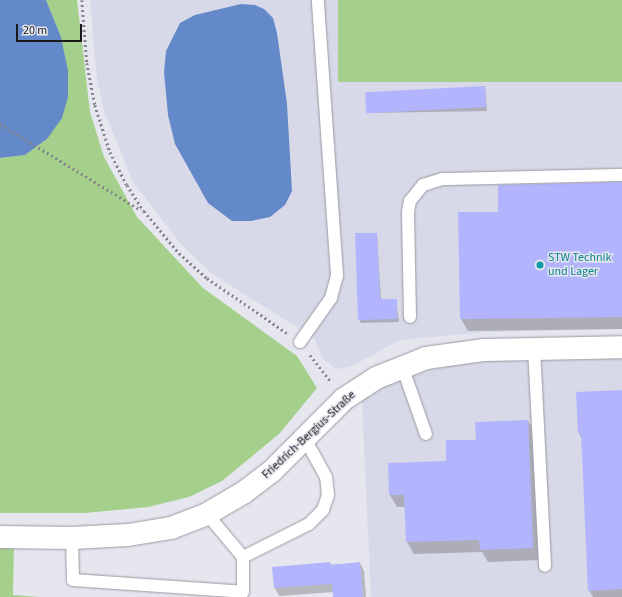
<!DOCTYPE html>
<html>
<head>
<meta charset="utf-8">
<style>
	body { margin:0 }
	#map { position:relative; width:622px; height:597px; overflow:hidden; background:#e5e6ee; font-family:"Source Sans 3",sans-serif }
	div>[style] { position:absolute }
	.built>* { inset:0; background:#d8d9e8 }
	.green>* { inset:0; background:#a5d08b; transform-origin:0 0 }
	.water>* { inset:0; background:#6489c8 }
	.shadow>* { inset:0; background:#0003 }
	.building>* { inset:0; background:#b3b4fe; transform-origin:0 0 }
	.path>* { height:2.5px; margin-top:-1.25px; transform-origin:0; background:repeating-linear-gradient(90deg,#84858b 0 2px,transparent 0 5px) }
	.roads { filter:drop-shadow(0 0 1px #9a9aa2) drop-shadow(0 0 1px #9a9aa2) }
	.lane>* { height:12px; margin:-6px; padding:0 6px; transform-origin:6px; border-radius:6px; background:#fff }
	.street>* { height:22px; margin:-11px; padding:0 11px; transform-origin:11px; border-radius:11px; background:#fff }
	.dots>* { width:11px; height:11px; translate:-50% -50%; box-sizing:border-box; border:2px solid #e5e6ee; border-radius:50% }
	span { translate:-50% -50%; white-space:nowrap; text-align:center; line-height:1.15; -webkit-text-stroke:3px #e5e6ee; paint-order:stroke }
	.culture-label { font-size:12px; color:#0d838f }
	.left { translate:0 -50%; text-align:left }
	.street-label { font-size:12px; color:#1a1a1d }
	.scale { position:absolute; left:16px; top:24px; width:66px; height:18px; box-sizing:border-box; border:2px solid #1a1a1d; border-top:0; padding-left:5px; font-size:12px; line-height:14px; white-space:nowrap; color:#1a1a1d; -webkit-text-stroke:3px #e5e6ee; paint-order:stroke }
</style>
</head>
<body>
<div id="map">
	<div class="built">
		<i style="clip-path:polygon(90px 0,622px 0,622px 329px,486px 332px,400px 340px,352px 366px,337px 369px,323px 359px,314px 338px,211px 273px,181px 244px,133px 182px,104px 111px,97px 80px)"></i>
		<i style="clip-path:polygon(622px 356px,622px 597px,371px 597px,362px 401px,381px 387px,414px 374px,456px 364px,504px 359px)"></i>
	</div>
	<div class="green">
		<i style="clip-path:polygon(46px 0,77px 0,90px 112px,104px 157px,137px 217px,203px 288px,297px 356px,317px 388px,279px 434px,222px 481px,189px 497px,148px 507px,85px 513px,0 513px,0 158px,25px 155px,47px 139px,61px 37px)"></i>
		<i style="left:338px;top:0;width:284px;height:82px"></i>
		<i style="clip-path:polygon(0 546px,14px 546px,13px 595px,39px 597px,0 597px)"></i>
	</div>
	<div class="water">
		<i style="clip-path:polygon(0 0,46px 0,61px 37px,68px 71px,68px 97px,62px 118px,47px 139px,25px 155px,0 158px)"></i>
		<i style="clip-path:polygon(241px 4px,255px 5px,264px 9px,273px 18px,277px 33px,287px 104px,292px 191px,285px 205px,270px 217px,251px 221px,232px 221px,208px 203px,175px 144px,168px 115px,164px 72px,166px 51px,180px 23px,195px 15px)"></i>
	</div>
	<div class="shadow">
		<i style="clip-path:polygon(485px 87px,487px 111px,369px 113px,367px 110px)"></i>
		<i style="clip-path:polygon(622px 184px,622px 329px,468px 331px,461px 319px,459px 213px,499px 213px)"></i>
		<i style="clip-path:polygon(377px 234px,381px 300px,396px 300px,399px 322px,361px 323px,359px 319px)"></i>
		<i style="clip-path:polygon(622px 391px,622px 597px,593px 597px,589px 590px,582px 439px,579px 433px,577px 393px)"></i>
		<i style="clip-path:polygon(528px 421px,535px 433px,540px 560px,488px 562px,482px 552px,414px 554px,407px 542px,405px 507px,397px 507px,390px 495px,477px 441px)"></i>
		<i style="clip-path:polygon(360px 563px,364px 571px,366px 597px,334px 597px,334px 592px,279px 596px,275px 588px,273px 568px)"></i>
	</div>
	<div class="building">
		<i style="left:485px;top:86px;width:21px;height:120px;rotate:87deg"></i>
		<i style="clip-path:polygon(622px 182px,622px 317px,460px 319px,458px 212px,498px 212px,498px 185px)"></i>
		<i style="clip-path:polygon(355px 233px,377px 233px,380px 299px,397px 299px,397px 319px,358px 320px)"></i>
		<i style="clip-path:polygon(622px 390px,622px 589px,588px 591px,581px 433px,578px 433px,576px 392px)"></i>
		<i style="clip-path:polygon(528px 420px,533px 548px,480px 550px,479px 540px,406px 542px,404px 495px,389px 495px,388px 463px,446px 461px,446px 440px,476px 440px,475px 422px)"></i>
		<i style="clip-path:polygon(330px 562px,331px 565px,360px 562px,363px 597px,333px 597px,332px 584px,274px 588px,272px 567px)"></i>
	</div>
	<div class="path">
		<i style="left:82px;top:0;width:63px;rotate:85.5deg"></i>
		<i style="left:87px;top:63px;width:43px;rotate:79.2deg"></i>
		<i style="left:95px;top:105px;width:49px;rotate:72.3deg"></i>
		<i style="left:110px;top:152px;width:37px;rotate:63deg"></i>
		<i style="left:127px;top:185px;width:31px;rotate:57deg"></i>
		<i style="left:144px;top:211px;width:55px;rotate:50.2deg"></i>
		<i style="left:179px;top:253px;width:38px;rotate:42deg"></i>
		<i style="left:207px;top:278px;width:97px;rotate:34.5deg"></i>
		<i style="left:0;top:124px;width:165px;rotate:31.4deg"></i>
		<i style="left:310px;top:355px;width:33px;rotate:52deg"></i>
	</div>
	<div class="roads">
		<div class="lane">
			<i style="left:410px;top:317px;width:105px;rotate:-91.1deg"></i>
			<i style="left:408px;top:212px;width:11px;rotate:-80deg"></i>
			<i style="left:410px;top:201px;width:21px;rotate:-51deg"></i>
			<i style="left:423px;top:185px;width:21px;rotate:-17deg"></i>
			<i style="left:443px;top:179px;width:179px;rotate:-1.3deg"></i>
			<i style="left:300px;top:342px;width:54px;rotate:-54.8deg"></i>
			<i style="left:331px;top:298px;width:24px;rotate:-75deg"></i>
			<i style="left:337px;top:275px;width:276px;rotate:-94deg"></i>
			<i style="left:534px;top:348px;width:218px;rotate:87.1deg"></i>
			<i style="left:402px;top:366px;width:72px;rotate:70.6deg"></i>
			<i style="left:207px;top:514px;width:56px;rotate:50.1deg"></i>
			<i style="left:72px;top:538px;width:42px;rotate:88.6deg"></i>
			<i style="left:73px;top:580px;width:170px;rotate:4deg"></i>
			<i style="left:243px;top:592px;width:35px;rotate:-90deg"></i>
			<i style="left:243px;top:557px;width:74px;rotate:-26.6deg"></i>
			<i style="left:309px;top:524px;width:20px;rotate:-45deg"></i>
			<i style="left:323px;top:510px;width:16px;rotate:-72deg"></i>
			<i style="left:328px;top:495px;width:18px;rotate:-96deg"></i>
			<i style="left:326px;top:477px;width:43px;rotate:-118.9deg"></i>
		</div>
		<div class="street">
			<i style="left:0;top:537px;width:72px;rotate:0.8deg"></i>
			<i style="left:72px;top:538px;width:56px;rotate:-3.1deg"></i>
			<i style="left:128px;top:535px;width:44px;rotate:-9.2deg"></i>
			<i style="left:171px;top:528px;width:39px;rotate:-21deg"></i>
			<i style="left:207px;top:514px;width:42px;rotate:-30.3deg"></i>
			<i style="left:243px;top:493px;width:36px;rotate:-37deg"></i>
			<i style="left:272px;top:471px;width:102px;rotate:-45deg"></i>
			<i style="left:344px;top:399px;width:38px;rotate:-33deg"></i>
			<i style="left:376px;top:378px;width:54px;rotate:-21.8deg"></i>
			<i style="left:426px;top:358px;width:59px;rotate:-7.9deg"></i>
			<i style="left:484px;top:350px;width:138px;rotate:-1.2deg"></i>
		</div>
	</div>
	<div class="dots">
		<i style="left:540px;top:265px;background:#0f9aa8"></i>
	</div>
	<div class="culture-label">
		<span class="left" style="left:548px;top:265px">STW Technik<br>und Lager</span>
	</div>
	<div class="street-label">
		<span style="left:309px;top:435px;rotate:-43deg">Friedrich-Bergius-Straße</span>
	</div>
	<div class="scale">20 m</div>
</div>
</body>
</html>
